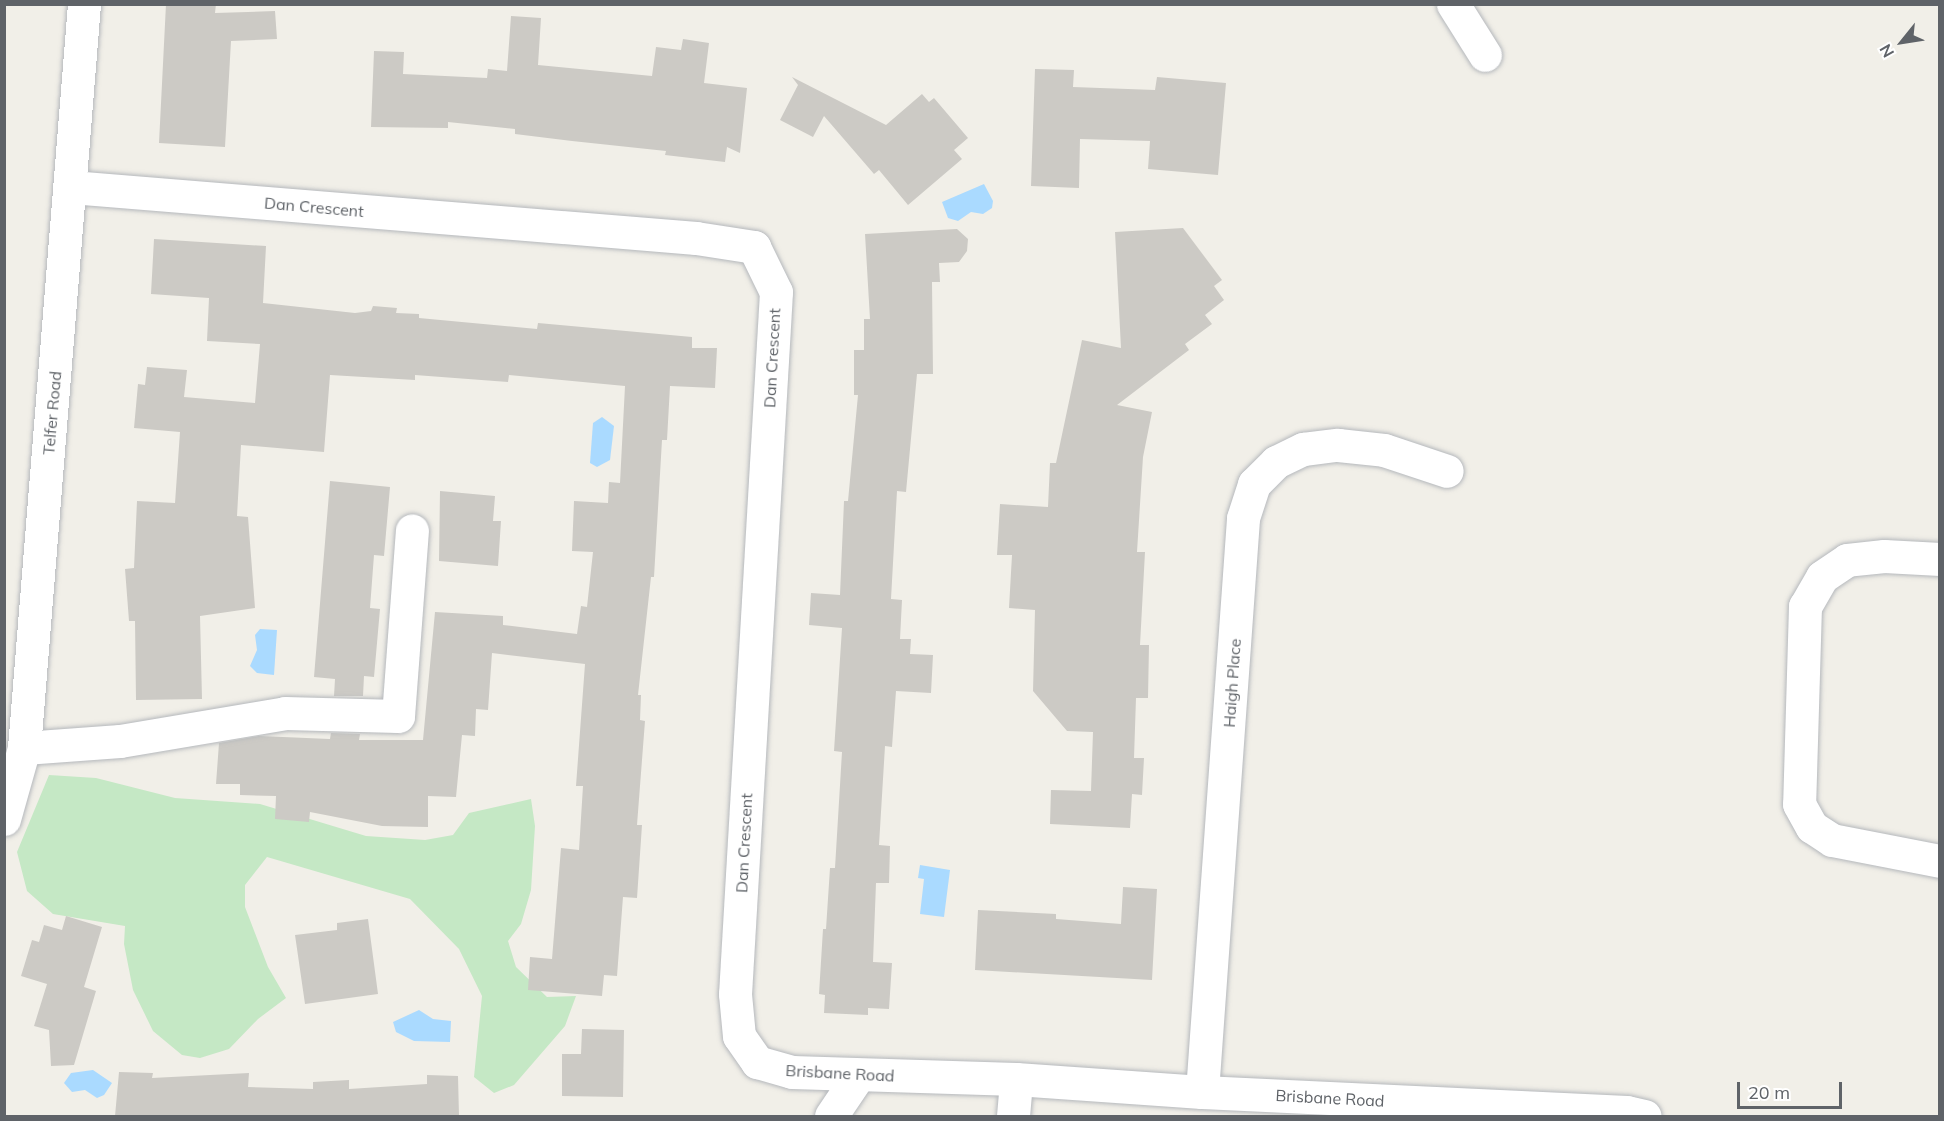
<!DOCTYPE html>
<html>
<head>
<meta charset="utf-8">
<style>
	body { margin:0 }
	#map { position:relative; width:1944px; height:1121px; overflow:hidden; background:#f1efe8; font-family:Mulish,sans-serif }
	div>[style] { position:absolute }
	.green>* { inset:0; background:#c5e8c5 }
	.water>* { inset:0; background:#aadaff }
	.building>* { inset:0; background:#cccac5 }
	.roads { filter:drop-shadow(0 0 2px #b5b8bc) drop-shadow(0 0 2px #b5b8bc) }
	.minor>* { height:33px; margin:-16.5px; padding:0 16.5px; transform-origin:16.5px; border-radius:16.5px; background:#fff }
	span { translate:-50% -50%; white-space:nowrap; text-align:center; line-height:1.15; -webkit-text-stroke:6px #fff; paint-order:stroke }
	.street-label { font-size:16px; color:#5f6368 }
	.frame { position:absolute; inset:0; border:6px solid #5f6368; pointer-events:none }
	.north { position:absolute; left:1872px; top:12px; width:60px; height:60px; -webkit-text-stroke:4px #fff; paint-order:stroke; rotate:240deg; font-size:16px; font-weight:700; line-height:24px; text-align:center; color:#5f6368 }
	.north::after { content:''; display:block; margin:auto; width:21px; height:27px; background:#5f6368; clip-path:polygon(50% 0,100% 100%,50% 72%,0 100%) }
	.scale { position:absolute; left:1737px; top:1082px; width:105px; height:27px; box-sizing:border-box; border:3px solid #5f6368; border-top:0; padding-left:8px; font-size:18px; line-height:21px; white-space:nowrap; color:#5f6368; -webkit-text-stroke:4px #fff; paint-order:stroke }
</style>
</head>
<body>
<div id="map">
	<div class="green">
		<i style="clip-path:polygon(49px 775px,96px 778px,175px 798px,260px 804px,366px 836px,425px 840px,453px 835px,469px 813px,531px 799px,535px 826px,531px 890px,521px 924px,508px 941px,516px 967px,547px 997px,576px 996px,565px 1026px,514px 1085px,494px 1093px,474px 1077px,482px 996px,459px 949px,410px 899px,267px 857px,245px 885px,245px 907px,268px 967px,286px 998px,258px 1019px,229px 1049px,200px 1058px,182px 1055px,153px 1031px,133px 990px,124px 944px,125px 926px,53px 914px,27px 891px,17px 852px)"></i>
	</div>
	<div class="water">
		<i style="clip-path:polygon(984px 184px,993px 201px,992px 208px,983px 214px,971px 212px,958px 221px,948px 218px,942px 202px)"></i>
		<i style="clip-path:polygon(602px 417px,614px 426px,610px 460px,597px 467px,590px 463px,593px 423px)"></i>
		<i style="clip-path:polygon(260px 629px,277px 630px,274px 675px,257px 673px,250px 666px,257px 650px,255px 635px)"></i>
		<i style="clip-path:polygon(920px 865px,950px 870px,944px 917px,920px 914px,924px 879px,918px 878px)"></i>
		<i style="clip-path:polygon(419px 1010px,433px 1019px,451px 1021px,450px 1042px,414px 1041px,396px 1032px,393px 1022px)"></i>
		<i style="clip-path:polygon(93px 1070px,112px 1083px,104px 1095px,97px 1098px,85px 1090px,72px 1092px,64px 1083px,71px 1073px)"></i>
	</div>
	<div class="building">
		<i style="clip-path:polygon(166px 4px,216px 4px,215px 13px,275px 11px,277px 39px,231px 41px,225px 147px,159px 143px)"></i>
		<i style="clip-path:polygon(511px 16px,541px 18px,538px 65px,652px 76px,656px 47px,681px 50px,683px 39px,709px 43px,704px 83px,747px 88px,740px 153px,727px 147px,725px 162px,665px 155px,666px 151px,572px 141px,515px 134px,515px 129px,448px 122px,448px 128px,371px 127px,374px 51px,404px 52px,403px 74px,487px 78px,488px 69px,507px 71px)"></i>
		<i style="clip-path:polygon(1035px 69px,1074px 70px,1073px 87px,1155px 90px,1157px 77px,1226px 83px,1218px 175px,1148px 169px,1150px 141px,1080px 139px,1079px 188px,1031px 186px)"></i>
		<i style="clip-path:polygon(792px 77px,886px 125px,922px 94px,929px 102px,934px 98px,968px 138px,954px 150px,962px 159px,908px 205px,879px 170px,874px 174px,824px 116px,813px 137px,780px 120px,798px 85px)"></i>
		<i style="clip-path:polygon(1183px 228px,1222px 280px,1214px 286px,1224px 300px,1205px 315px,1212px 324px,1185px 344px,1189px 350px,1117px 405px,1152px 412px,1143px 457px,1137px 552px,1145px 552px,1140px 645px,1149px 645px,1148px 698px,1136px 698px,1134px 758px,1144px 758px,1142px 795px,1132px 794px,1130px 828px,1050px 824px,1051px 790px,1091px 791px,1093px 732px,1067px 731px,1033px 691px,1035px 610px,1009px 608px,1012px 555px,997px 555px,1000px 504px,1048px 507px,1050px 463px,1056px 463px,1082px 340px,1121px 348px,1115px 232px)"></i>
		<i style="clip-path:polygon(957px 229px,968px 239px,967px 251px,959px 262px,939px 263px,940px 282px,932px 282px,933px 374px,917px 374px,906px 492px,897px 491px,891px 599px,902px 600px,900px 639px,911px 639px,910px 654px,933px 655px,931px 693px,896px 691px,892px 747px,885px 746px,879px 845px,890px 846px,889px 883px,876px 883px,873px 962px,892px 963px,889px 1009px,868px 1008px,868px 1015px,824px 1013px,825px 995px,819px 994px,823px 929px,826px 929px,830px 868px,835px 868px,842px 752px,834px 751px,842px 628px,809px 625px,811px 593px,840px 595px,844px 501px,848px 501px,858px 395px,854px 395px,854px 350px,864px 350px,864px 319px,870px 319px,865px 234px)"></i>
		<i style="clip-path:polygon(154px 239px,266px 246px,263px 303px,355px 313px,371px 311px,373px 306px,397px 308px,396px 313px,419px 314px,419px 318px,537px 329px,538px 323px,692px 337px,692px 348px,717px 348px,715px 388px,670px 386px,667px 440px,662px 440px,654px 577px,651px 577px,638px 695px,641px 695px,640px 720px,645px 721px,637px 825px,642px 825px,637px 898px,623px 897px,617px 976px,604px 975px,602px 996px,528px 990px,530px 957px,552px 959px,561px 848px,579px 850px,583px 786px,576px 786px,585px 664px,492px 653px,488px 710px,476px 709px,475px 736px,462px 735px,456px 797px,428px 796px,428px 827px,382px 826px,310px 812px,309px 822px,275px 819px,276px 796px,240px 795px,240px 784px,216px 784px,219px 743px,259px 736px,330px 739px,331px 733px,360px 734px,359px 740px,423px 740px,435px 612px,503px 616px,503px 625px,577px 634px,581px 606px,587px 607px,593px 552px,572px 551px,574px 501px,608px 503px,609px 482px,620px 483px,625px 386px,509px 375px,508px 382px,415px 375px,415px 380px,330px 375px,324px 452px,241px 445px,237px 516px,248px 517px,255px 608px,200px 616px,202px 699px,136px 700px,135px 621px,129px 621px,125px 569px,134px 568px,137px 501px,175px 503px,180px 432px,134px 428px,138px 384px,145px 385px,147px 367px,187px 370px,184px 397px,255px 403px,260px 344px,207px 341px,209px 298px,151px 294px)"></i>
		<i style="clip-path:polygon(330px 481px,390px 487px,384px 556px,374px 555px,370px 608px,380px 609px,374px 677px,364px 676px,363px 696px,334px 696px,335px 679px,314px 677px)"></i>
		<i style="clip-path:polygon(440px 491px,495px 496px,493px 521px,501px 521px,498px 566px,439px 561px)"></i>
		<i style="clip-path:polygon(1123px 887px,1157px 889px,1152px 980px,975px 970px,978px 910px,1056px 914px,1056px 919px,1121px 924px)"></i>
		<i style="clip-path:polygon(66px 916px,102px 927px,84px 987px,96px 991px,74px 1065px,51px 1066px,49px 1030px,34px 1026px,47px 984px,21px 976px,32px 940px,39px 942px,44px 925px,62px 930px)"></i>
		<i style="clip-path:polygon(368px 919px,378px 994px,305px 1004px,295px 935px,337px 930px,337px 923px)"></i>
		<i style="clip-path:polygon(582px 1029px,624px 1030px,623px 1097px,562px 1096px,562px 1054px,581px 1054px)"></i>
		<i style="clip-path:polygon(119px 1072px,153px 1073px,152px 1078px,249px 1073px,248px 1087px,313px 1089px,313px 1082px,349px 1080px,349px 1089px,427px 1084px,427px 1075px,458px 1076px,459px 1116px,115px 1116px)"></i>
	</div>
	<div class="roads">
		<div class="minor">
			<i style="left:1453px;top:4px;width:60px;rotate:57.9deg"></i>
			<i style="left:71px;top:187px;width:627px;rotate:4.66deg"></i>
			<i style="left:696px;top:238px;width:59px;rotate:8.8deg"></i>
			<i style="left:754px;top:247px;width:50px;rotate:63.9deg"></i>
			<i style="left:776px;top:292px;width:703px;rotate:93.34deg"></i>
			<i style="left:735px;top:994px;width:42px;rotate:84.6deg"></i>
			<i style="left:739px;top:1036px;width:32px;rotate:55deg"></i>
			<i style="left:757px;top:1062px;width:36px;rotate:16deg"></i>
			<i style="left:792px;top:1072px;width:224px;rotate:1.8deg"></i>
			<i style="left:1016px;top:1079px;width:186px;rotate:4deg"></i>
			<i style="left:1202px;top:1092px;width:425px;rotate:2.7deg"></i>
			<i style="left:1627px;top:1112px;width:18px;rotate:13deg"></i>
			<i style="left:1940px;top:559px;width:56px;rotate:-176.9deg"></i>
			<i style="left:1884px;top:556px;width:37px;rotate:174deg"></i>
			<i style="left:1847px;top:560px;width:30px;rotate:146deg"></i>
			<i style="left:1822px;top:577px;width:34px;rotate:120deg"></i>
			<i style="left:1805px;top:606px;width:198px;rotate:91.7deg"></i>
			<i style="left:1799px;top:804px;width:26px;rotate:61deg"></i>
			<i style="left:1812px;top:827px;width:24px;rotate:33deg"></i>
			<i style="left:1832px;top:840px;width:110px;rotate:11deg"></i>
			<i style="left:24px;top:748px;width:96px;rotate:-4.2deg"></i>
			<i style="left:120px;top:741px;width:167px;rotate:-9.6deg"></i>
			<i style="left:285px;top:713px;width:113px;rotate:1.5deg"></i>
			<i style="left:398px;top:716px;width:186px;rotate:-85.7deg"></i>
			<i style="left:4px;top:819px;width:74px;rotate:-74.3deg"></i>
			<i style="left:24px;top:748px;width:746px;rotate:-85.39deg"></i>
			<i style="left:1202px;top:1092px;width:575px;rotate:-85.91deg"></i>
			<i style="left:1243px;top:518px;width:36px;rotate:-72deg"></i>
			<i style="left:1254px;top:484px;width:31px;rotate:-45deg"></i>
			<i style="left:1276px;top:462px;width:30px;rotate:-26deg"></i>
			<i style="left:1303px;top:449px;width:35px;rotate:-7deg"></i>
			<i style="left:1338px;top:445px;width:46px;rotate:6.2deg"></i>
			<i style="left:1384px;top:450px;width:66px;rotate:18.4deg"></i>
			<i style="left:831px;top:1116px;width:48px;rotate:-56deg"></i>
			<i style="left:1013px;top:1116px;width:37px;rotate:-85deg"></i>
		</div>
	</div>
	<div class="street-label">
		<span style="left:314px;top:207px;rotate:5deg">Dan Crescent</span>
		<span style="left:772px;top:358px;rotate:-87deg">Dan Crescent</span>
		<span style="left:52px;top:413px;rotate:-85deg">Telfer Road</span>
		<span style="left:1232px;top:683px;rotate:-86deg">Haigh Place</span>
		<span style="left:744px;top:843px;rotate:-87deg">Dan Crescent</span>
		<span style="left:840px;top:1073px;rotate:3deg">Brisbane Road</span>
		<span style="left:1330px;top:1098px;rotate:3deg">Brisbane Road</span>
	</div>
	<div class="frame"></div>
	<div class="north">N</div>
	<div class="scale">20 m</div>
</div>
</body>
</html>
